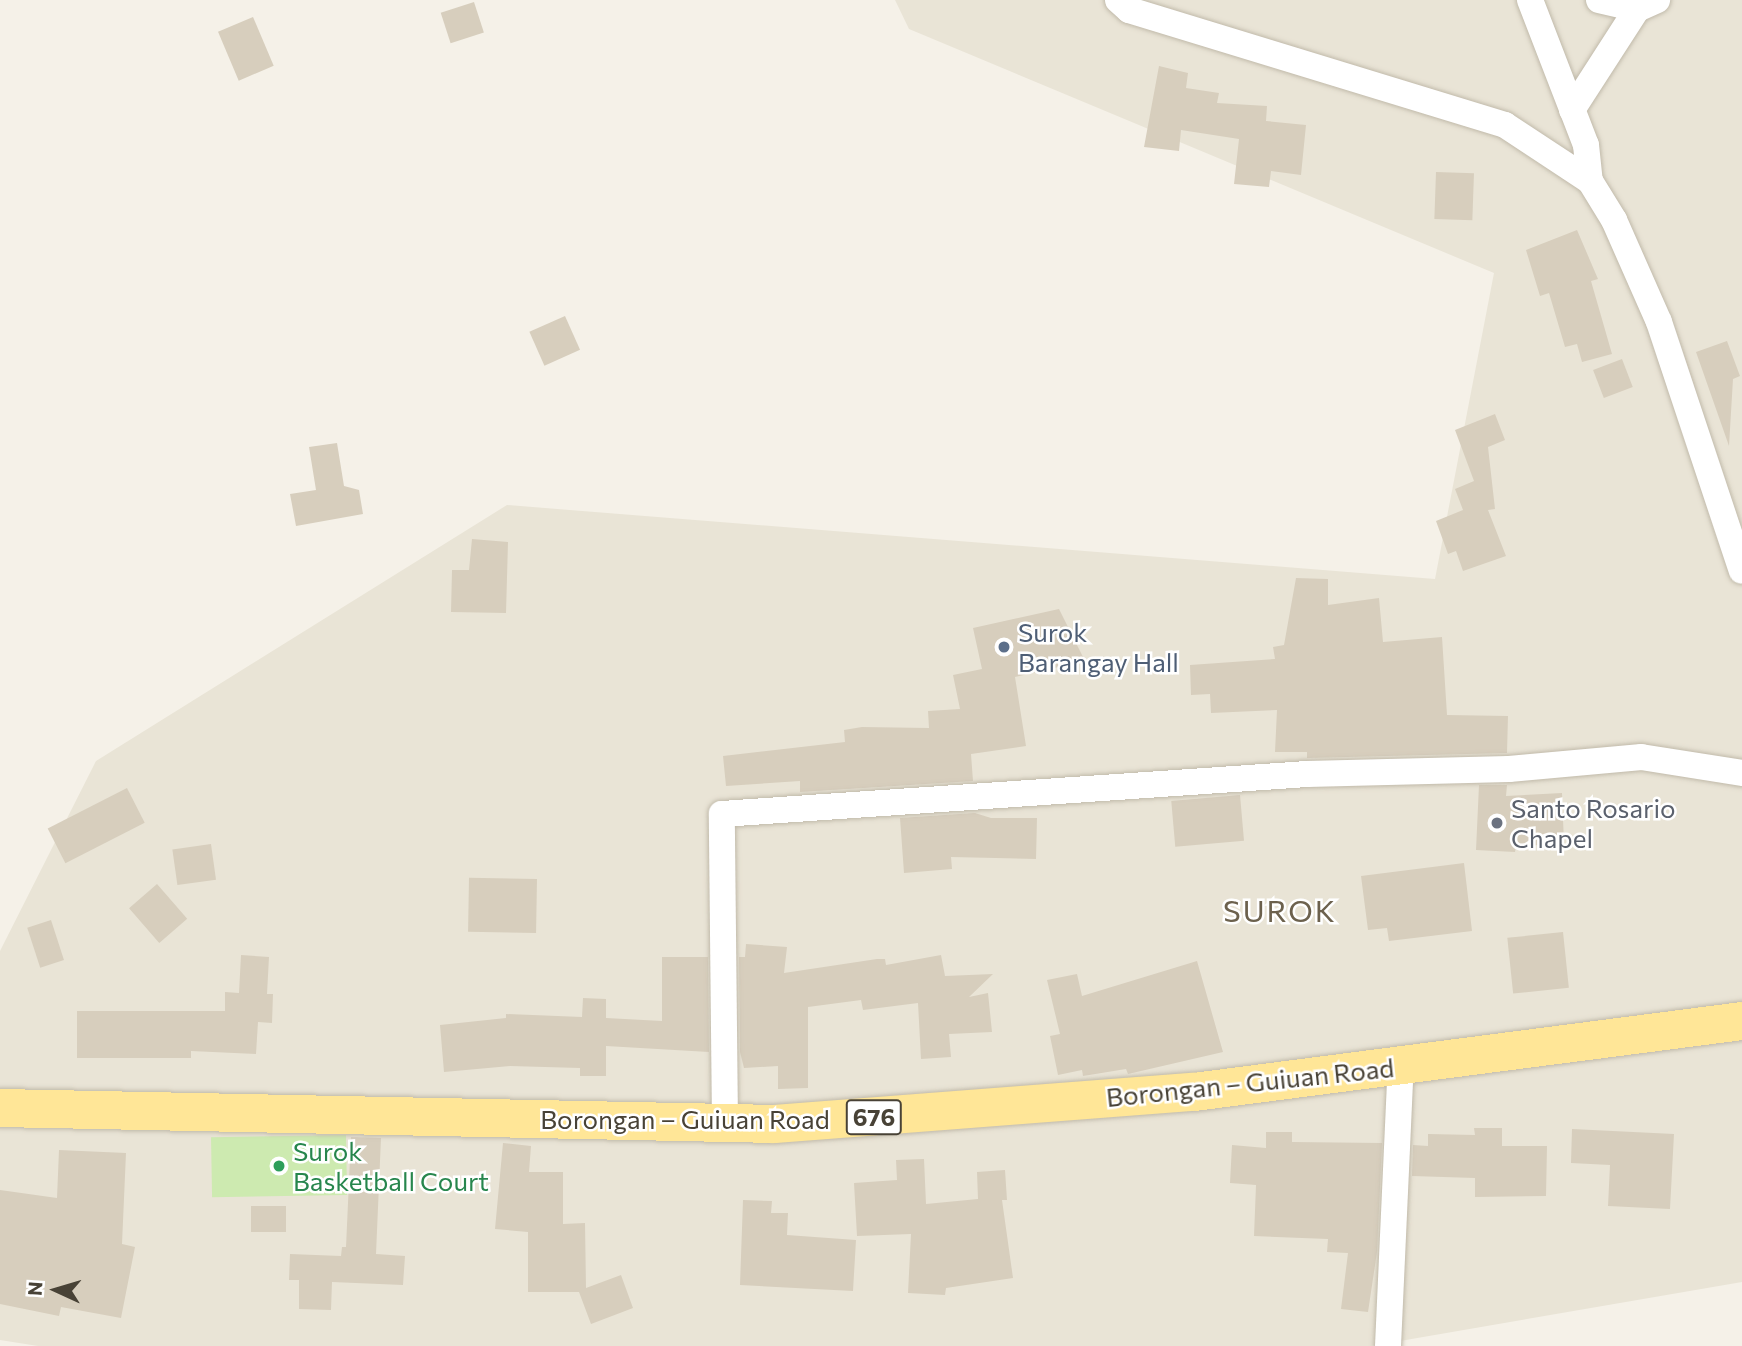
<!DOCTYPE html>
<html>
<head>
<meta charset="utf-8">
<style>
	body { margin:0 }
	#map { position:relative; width:1742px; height:1346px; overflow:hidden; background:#f5f1e8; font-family:Commissioner,sans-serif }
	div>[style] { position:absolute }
	.residential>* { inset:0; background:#e9e4d6 }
	.green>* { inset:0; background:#cdeab0; transform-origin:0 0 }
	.building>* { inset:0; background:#d7cebd; transform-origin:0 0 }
	.roads { filter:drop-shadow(0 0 2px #c1baaa) drop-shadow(0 0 2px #c1baaa) }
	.minor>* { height:26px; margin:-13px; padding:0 13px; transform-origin:13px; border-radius:13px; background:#fff }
	.primary>* { height:38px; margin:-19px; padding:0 19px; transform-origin:19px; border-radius:19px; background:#ffe697 }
	.dots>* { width:19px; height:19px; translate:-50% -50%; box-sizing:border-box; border:4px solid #fff; border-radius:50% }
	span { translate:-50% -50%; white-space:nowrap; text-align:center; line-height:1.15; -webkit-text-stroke:5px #fff; paint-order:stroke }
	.shield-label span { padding:2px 5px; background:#fff; border:2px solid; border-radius:5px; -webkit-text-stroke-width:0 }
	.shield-label { font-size:24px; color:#484236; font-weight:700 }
	.service-label { font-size:26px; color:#4e5e75 }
	.left { translate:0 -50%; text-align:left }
	.worship-label { font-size:26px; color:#5b616d }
	.street-label { font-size:26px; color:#484236 }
	.leisure-label { font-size:26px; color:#27864d }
	.quarter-label { font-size:30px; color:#6c614d; letter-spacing:2px }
	.north { position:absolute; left:21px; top:1255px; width:70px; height:70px; -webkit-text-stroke:5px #fff; paint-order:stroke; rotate:274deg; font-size:19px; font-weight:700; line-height:28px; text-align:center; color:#484236 }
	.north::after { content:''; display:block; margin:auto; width:24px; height:32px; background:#484236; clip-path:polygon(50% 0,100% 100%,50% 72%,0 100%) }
</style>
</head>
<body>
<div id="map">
	<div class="residential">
		<i style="clip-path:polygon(895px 0,1742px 0,1742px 1282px,1371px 1346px,38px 1346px,0 1340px,0 951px,96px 761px,507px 505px,1435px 579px,1494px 273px,909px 29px)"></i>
	</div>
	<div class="green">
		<i style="left:346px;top:1135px;width:60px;height:135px;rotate:89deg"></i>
	</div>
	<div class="building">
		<i style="left:474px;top:2px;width:32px;height:35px;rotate:72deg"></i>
		<i style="left:253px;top:17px;width:53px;height:38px;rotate:67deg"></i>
		<i style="clip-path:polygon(1159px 66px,1188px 73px,1186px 88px,1219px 93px,1217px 103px,1267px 106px,1266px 121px,1306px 125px,1301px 175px,1271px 171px,1269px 187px,1234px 184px,1239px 139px,1181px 130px,1179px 151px,1144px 147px)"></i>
		<i style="left:1436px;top:172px;width:38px;height:47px;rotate:2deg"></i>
		<i style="clip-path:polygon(1577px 230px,1598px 279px,1591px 281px,1612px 354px,1582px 362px,1577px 344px,1565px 347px,1549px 293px,1540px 296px,1526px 250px)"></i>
		<i style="left:565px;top:316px;width:37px;height:39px;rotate:66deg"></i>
		<i style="clip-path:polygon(1727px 341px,1740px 376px,1733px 379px,1729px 446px,1696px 352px)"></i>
		<i style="left:1622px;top:359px;width:30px;height:31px;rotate:69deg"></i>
		<i style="clip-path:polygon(1495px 414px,1505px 440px,1488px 447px,1495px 509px,1488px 510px,1506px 556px,1463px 571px,1456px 551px,1448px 554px,1436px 521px,1463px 510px,1455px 489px,1474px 481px,1455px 430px)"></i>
		<i style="clip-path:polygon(337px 443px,344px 486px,359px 490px,363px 514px,296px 526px,290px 494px,316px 490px,309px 447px)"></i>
		<i style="clip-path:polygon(472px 539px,508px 542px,506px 613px,451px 612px,452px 570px,469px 570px)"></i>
		<i style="clip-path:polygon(1296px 578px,1328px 579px,1328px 605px,1379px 598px,1383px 642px,1442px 637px,1447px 715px,1508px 716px,1507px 753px,1307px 758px,1307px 752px,1275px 752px,1277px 710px,1211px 713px,1210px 694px,1191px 695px,1190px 665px,1275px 659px,1273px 647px,1284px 645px)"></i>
		<i style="clip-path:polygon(1059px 609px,1085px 661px,1015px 677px,1026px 746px,971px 754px,973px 781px,800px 792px,800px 781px,726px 786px,723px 756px,845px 742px,844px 730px,862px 727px,929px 728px,928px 711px,960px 709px,953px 675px,982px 669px,973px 628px)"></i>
		<i style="clip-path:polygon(1479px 785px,1507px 785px,1506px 796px,1562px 793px,1564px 844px,1516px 846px,1515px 852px,1476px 850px)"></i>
		<i style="left:127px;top:788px;width:39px;height:89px;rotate:63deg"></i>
		<i style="left:1240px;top:795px;width:46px;height:69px;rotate:85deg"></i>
		<i style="clip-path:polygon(975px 813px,991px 818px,1037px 818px,1036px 859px,951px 857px,952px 869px,904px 873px,900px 818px)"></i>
		<i style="left:211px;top:844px;width:36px;height:39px;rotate:82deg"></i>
		<i style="clip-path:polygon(1464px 863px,1472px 931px,1389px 941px,1387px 928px,1368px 930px,1361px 876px)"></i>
		<i style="left:537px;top:879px;width:54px;height:68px;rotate:91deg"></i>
		<i style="left:157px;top:884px;width:46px;height:37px;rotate:49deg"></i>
		<i style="left:51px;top:920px;width:42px;height:25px;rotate:72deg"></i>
		<i style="left:1563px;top:932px;width:56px;height:56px;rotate:84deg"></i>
		<i style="clip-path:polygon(746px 944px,787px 947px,784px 973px,877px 959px,885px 959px,886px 965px,941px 955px,945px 976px,993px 974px,969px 997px,988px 993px,992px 1032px,949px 1034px,951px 1057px,921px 1059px,918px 1003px,863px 1010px,861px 1000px,808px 1007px,808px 1088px,778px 1089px,778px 1066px,744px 1068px,740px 1052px,739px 957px,745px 957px)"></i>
		<i style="clip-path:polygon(241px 955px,269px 957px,267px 994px,273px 994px,272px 1023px,258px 1022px,256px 1054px,191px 1051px,191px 1058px,77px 1058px,77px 1011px,225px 1011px,225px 992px,239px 993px)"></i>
		<i style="clip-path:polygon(662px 957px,708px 957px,709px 1052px,606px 1046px,606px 1076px,580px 1076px,580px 1068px,510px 1066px,444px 1072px,440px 1025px,506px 1018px,506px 1014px,582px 1017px,583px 998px,606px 999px,606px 1018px,662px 1021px)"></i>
		<i style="clip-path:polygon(1197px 961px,1223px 1052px,1128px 1074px,1126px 1069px,1083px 1076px,1082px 1070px,1058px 1075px,1050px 1036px,1060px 1034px,1047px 980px,1077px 974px,1082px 996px)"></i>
		<i style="clip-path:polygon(1474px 1128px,1502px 1128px,1502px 1146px,1547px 1146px,1546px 1196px,1475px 1197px,1475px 1178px,1412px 1176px,1413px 1145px,1428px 1146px,1428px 1134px,1475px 1135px)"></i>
		<i style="clip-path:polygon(1572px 1129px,1674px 1134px,1670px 1209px,1608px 1206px,1610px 1165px,1571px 1163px)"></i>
		<i style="clip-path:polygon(1266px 1132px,1292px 1132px,1292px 1142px,1382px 1143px,1377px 1252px,1368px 1312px,1341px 1309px,1348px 1253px,1327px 1252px,1328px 1239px,1254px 1236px,1256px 1185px,1230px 1183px,1232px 1145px,1266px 1148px)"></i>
		<i style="clip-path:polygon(351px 1137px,381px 1138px,376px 1254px,405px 1256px,403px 1285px,332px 1282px,331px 1310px,299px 1309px,299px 1280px,289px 1280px,290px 1254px,341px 1256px,342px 1247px,346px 1247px)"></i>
		<i style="clip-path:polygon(503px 1143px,531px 1146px,529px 1172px,563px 1172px,563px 1224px,585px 1223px,586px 1288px,621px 1275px,633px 1308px,591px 1324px,579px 1292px,528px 1292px,528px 1232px,495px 1229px)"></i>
		<i style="clip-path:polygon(59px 1150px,126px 1153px,122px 1244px,135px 1247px,121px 1318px,61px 1307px,59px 1316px,0 1304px,0 1190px,57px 1198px)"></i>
		<i style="clip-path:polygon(924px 1159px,926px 1204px,978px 1199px,977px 1172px,1005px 1170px,1007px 1200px,1002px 1200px,1013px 1278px,946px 1288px,945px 1295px,908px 1293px,911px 1234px,857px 1236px,854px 1183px,897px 1180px,896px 1160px)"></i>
		<i style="clip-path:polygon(743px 1200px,772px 1201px,771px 1213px,788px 1213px,787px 1235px,856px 1240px,853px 1291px,740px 1285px)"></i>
		<i style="left:251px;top:1206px;width:35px;height:26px"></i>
	</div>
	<div class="roads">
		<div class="minor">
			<i style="left:1118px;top:0;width:15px;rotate:42deg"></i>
			<i style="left:1129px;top:10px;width:393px;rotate:17deg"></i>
			<i style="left:1505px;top:125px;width:102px;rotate:33.4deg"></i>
			<i style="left:1590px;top:181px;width:46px;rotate:58.4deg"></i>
			<i style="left:1614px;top:220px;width:111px;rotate:66.2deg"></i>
			<i style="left:1659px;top:322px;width:262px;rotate:71.6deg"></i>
			<i style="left:1530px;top:0;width:155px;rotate:68.9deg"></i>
			<i style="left:1586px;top:145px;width:36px;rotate:84deg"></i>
			<i style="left:1599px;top:0;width:39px;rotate:13deg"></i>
			<i style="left:1572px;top:110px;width:120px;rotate:-57.2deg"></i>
			<i style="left:1637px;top:9px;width:22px;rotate:-24deg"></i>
			<i style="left:725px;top:1124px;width:310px;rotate:-90.6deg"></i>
			<i style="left:722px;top:814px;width:586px;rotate:-3.91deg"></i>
			<i style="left:1307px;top:774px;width:202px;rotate:-1.4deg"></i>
			<i style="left:1509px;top:769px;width:133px;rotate:-5.2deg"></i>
			<i style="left:1641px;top:757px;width:102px;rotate:9deg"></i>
			<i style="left:1388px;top:1346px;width:281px;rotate:-87.4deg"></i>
		</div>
		<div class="primary">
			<i style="left:0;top:1108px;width:774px;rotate:1.18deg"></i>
			<i style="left:774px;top:1124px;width:421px;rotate:-4.4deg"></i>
			<i style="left:1194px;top:1092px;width:553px;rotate:-7.38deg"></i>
		</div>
	</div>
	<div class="dots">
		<i style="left:1004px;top:647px;background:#5c6f8a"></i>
		<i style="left:1497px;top:823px;background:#6b7280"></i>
		<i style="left:279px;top:1166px;background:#2e9e5b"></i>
	</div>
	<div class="shield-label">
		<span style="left:874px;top:1117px">676</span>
	</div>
	<div class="service-label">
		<span class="left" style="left:1018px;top:647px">Surok<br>Barangay Hall</span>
	</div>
	<div class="worship-label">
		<span class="left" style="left:1511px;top:823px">Santo Rosario<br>Chapel</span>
	</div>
	<div class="street-label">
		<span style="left:1250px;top:1082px;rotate:-6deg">Borongan – Guiuan Road</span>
		<span style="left:685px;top:1119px">Borongan – Guiuan Road</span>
	</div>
	<div class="leisure-label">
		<span class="left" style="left:293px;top:1166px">Surok<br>Basketball Court</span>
	</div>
	<div class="quarter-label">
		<span style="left:1280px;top:910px">SUROK</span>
	</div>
	<div class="north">N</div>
</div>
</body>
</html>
